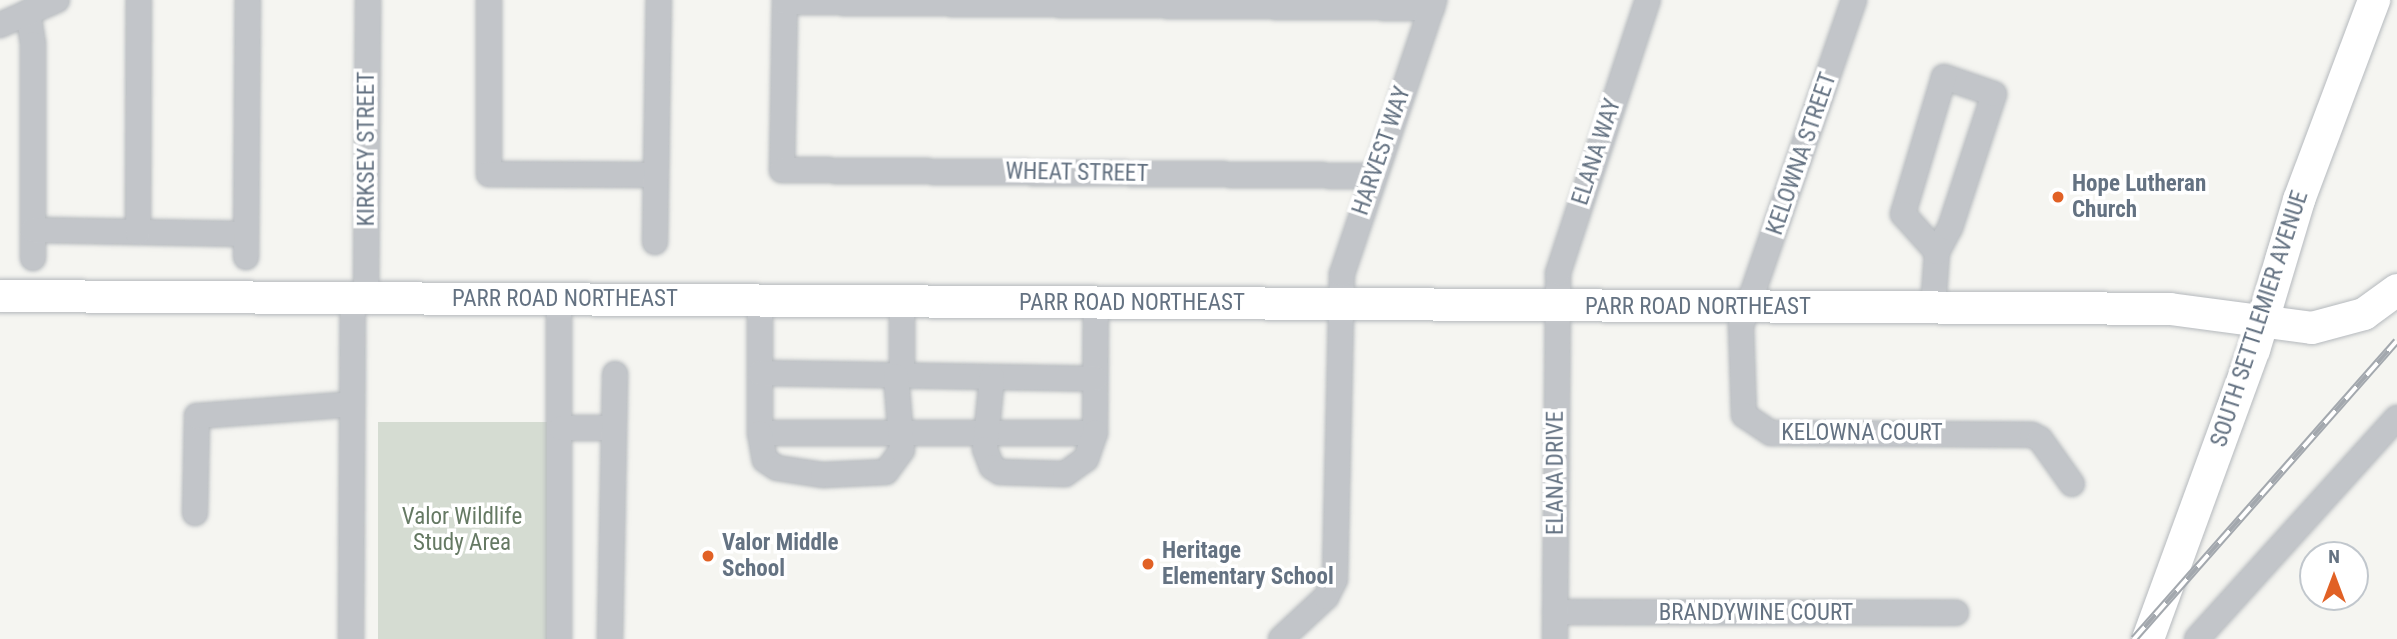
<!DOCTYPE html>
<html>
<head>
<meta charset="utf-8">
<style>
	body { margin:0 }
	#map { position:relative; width:2397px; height:639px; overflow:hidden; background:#f5f5f1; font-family:"Roboto Condensed",sans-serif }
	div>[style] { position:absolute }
	.green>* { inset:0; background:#d5dcd2; transform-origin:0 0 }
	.roads { filter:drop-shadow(0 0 2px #b5b9bd) drop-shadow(0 0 2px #b5b9bd) }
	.minor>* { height:24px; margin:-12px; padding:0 12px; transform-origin:12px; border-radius:12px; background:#c2c5c9 }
	.major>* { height:32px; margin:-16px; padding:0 16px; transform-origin:16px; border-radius:16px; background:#fff }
	.rail>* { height:8px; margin-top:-4px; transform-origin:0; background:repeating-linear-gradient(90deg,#fff 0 16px,#a3a8ae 0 32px); box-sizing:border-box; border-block:2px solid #a3a8ae }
	.dots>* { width:19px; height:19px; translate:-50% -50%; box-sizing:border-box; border:4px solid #fff; border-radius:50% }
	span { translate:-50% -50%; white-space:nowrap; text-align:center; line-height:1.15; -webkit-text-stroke:7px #fff; paint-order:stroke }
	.street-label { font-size:23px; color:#647282 }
	.poi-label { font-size:23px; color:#647282; font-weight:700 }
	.left { translate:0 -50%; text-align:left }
	.park-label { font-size:23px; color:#657963 }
	.north { position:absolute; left:2299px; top:541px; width:70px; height:70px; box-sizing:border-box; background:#fff; border:2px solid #c1c7cd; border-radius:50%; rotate:0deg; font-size:19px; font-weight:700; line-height:28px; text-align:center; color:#647282 }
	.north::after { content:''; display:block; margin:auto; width:24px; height:32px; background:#e16125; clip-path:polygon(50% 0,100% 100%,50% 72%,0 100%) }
</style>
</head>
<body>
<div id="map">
	<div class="green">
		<i style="left:378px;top:422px;width:170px;height:217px"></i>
	</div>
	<div class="roads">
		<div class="minor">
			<i style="left:489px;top:0;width:174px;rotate:90deg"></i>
			<i style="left:489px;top:174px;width:167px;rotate:0.3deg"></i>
			<i style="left:785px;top:0;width:170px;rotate:91deg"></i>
			<i style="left:782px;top:170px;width:590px;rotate:0.58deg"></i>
			<i style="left:1854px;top:0;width:345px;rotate:109.1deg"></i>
			<i style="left:1741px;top:326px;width:89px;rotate:88.1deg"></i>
			<i style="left:1744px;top:415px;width:32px;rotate:34deg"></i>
			<i style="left:1771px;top:433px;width:261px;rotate:0.4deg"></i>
			<i style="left:2032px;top:435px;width:9px;rotate:27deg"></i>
			<i style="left:2040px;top:439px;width:55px;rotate:54.6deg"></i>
			<i style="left:785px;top:2px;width:647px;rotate:0.53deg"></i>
			<i style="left:28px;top:12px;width:32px;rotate:81deg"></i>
			<i style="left:33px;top:44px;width:214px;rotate:90deg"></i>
			<i style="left:0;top:25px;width:62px;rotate:-23.7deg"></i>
			<i style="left:33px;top:230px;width:213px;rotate:1.1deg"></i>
			<i style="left:138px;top:232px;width:232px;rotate:-89.8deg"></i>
			<i style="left:655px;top:242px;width:242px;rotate:-89.1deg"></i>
			<i style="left:246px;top:257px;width:257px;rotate:-89.6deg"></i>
			<i style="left:366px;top:298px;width:298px;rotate:-89.6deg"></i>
			<i style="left:559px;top:299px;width:340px;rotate:90deg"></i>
			<i style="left:760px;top:300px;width:133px;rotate:90deg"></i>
			<i style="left:760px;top:433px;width:335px"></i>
			<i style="left:1095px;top:433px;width:130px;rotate:-89.6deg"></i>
			<i style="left:1933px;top:308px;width:56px;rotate:-85.9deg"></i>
			<i style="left:1937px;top:252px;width:27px;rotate:-62deg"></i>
			<i style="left:1950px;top:228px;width:141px;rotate:-71.8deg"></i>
			<i style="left:1994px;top:94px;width:53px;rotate:-161.2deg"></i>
			<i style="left:1944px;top:77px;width:143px;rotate:106.7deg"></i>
			<i style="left:1903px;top:214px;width:51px;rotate:48.2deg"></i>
			<i style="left:760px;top:373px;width:335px;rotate:1deg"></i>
			<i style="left:902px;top:376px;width:75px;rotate:-90deg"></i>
			<i style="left:992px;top:377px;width:72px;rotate:95.6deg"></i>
			<i style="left:985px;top:449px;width:19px;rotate:69deg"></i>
			<i style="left:992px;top:467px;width:9px;rotate:32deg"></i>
			<i style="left:1000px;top:472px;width:65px;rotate:1.8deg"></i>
			<i style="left:1065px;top:474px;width:26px;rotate:-36deg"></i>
			<i style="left:1086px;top:459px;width:28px;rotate:-71deg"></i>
			<i style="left:561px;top:428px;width:53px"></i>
			<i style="left:760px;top:433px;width:27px;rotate:80deg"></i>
			<i style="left:765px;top:460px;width:14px;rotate:34deg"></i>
			<i style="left:777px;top:468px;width:47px;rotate:8.7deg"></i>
			<i style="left:823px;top:475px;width:63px;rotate:-2.7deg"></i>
			<i style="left:886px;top:472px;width:27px;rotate:-54deg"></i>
			<i style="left:902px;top:450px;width:74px;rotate:-94.6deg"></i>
			<i style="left:195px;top:513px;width:97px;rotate:-88.8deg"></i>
			<i style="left:197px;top:416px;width:155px;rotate:-4.4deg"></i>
			<i style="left:1555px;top:612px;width:401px;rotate:0.1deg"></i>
			<i style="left:351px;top:639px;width:341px;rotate:-89.7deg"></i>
			<i style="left:610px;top:639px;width:265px;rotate:-88.9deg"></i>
			<i style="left:1281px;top:639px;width:62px;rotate:-43deg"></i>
			<i style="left:1326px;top:597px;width:20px;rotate:-63deg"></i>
			<i style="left:1335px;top:579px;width:305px;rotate:-88.7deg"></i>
			<i style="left:1342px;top:274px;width:289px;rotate:-71.4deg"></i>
			<i style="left:1555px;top:639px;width:366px;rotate:-89.5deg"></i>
			<i style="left:1558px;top:273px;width:287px;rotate:-71.8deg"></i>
			<i style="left:2197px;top:639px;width:298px;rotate:-47.9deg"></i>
		</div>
		<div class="major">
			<i style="left:0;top:296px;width:2170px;rotate:0.34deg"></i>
			<i style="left:2170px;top:309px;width:143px;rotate:7.6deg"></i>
			<i style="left:2312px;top:328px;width:54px;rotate:-15.1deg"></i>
			<i style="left:2364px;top:314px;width:41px;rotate:-36deg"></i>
			<i style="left:2148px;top:639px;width:308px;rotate:-69.9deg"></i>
			<i style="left:2254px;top:350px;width:157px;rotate:-73.3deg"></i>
			<i style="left:2299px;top:200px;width:214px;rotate:-69.4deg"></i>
		</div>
	</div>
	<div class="rail">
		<i style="left:2134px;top:639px;width:397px;rotate:-48.6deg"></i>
	</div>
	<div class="dots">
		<i style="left:2058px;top:197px;background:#e16125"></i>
		<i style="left:708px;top:556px;background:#e16125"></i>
		<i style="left:1148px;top:564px;background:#e16125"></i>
	</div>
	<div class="street-label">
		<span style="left:367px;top:149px;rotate:-90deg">KIRKSEY STREET</span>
		<span style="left:1382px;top:151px;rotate:-71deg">HARVEST WAY</span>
		<span style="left:1597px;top:152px;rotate:-72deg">ELANA WAY</span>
		<span style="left:1802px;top:154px;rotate:-71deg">KELOWNA STREET</span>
		<span style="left:1077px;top:173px;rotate:1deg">WHEAT STREET</span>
		<span style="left:565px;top:299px">PARR ROAD NORTHEAST</span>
		<span style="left:1132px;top:303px">PARR ROAD NORTHEAST</span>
		<span style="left:1698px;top:307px">PARR ROAD NORTHEAST</span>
		<span style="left:2260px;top:319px;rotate:-72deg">SOUTH SETTLEMIER AVENUE</span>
		<span style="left:1862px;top:433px">KELOWNA COURT</span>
		<span style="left:1556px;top:473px;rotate:-90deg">ELANA DRIVE</span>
		<span style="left:1756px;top:613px">BRANDYWINE COURT</span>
	</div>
	<div class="poi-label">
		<span class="left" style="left:2072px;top:197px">Hope Lutheran<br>Church</span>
		<span class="left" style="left:722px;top:556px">Valor Middle<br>School</span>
		<span class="left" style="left:1162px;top:564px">Heritage<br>Elementary School</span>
	</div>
	<div class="park-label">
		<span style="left:462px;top:530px">Valor Wildlife<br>Study Area</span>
	</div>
	<div class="north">N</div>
</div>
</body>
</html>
